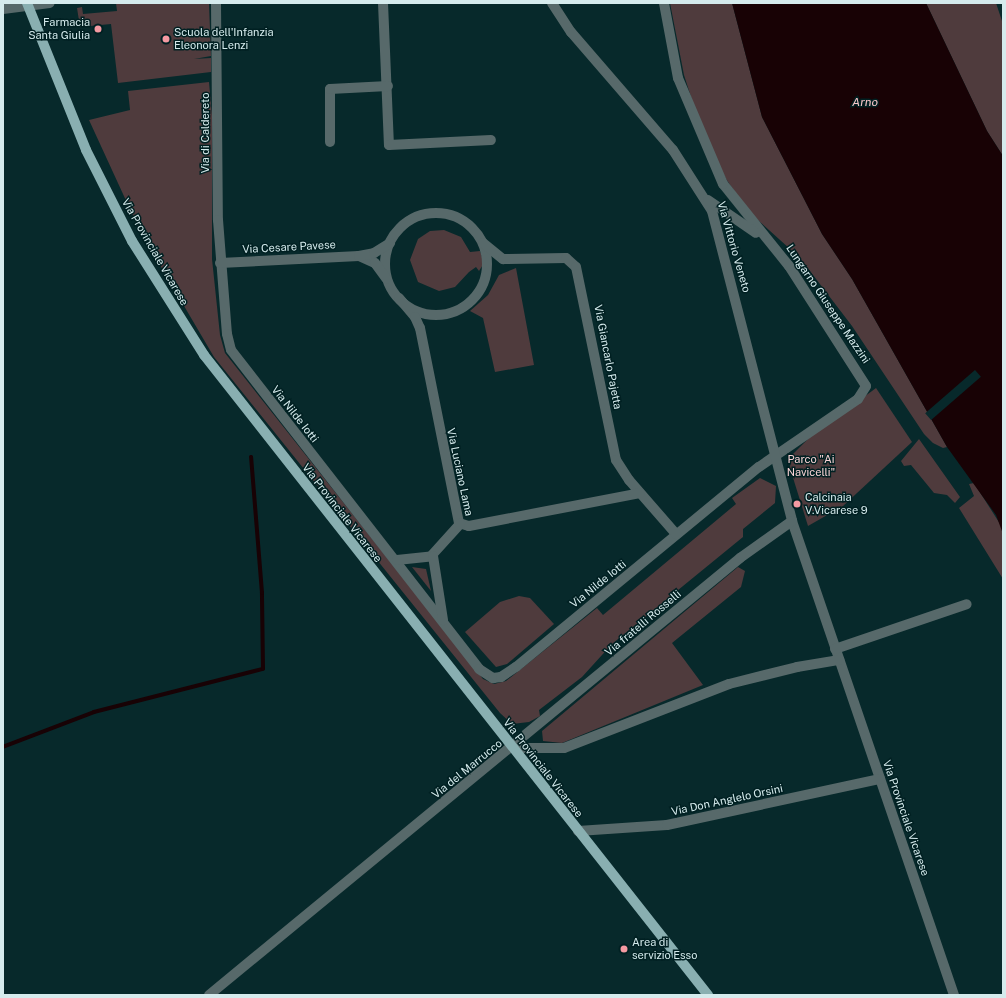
<!DOCTYPE html>
<html>
<head>
<meta charset="utf-8">
<style>
	body { margin:0 }
	#map { position:relative; width:1006px; height:998px; overflow:hidden; background:#07292b; font-family:"Public Sans",sans-serif }
	div>[style] { position:absolute }
	.green>* { inset:0; background:#4f3b3d }
	.water>* { inset:0; background:#180205 }
	.pier>* { inset:0; background:#07292b; transform-origin:0 0 }
	.stream>* { height:3.5px; margin:-1.75px; padding:0 1.75px; transform-origin:1.75px; border-radius:1.75px; background:#180205 }
	.minor>* { height:10px; margin:-5px; padding:0 5px; transform-origin:5px; border-radius:5px; background:#57696a }
	.minor>.ring { margin:-5px; padding:0; box-sizing:content-box; background:none; border:10px solid #57696a; border-radius:50% }
	.major>* { height:10px; margin:-5px; padding:0 5px; transform-origin:5px; border-radius:5px; background:#89afb1 }
	.dots>* { width:11px; height:11px; translate:-50% -50%; box-sizing:border-box; border:2px solid #002022; border-radius:50% }
	span { translate:-50% -50%; white-space:nowrap; text-align:center; line-height:1.15; -webkit-text-stroke:3px #002022; paint-order:stroke }
	.poi-label { font-size:11px; color:#d5ebed }
	.right { translate:-100% -50%; text-align:right }
	.left { translate:0 -50%; text-align:left }
	.street-label { font-size:11px; color:#d5ebed }
	.park-label { font-size:11px; color:#fbd4d6 }
	.water-label { font-size:12px; color:#f8c5c8; font-style:italic }
	.frame { position:absolute; inset:0; border:4px solid #d5ebed; pointer-events:none }
</style>
</head>
<body>
<div id="map">
	<div class="green">
		<i style="clip-path:polygon(116px 3px,209px 3px,211px 56px,194px 59px,211px 58px,211px 72px,118px 83px,111px 24px,80px 27px,77px 8px,82px 7px,83px 14px,117px 11px)"></i>
		<i style="clip-path:polygon(670px 3px,732px 3px,762px 117px,822px 234px,852px 279px,947px 447px,943px 448px,933px 443px,924px 434px,852px 326px,800px 258px,750px 213px,726px 179px,700px 125px,684px 75px)"></i>
		<i style="clip-path:polygon(926px 3px,996px 3px,1003px 24px,1003px 156px,987px 131px)"></i>
		<i style="clip-path:polygon(209px 82px,212px 116px,212px 259px,220px 335px,225px 353px,483px 679px,494px 684px,506px 681px,597px 608px,603px 615px,736px 504px,732px 498px,760px 478px,776px 486px,775px 503px,743px 529px,743px 537px,612px 644px,582px 677px,539px 710px,540px 716px,529px 722px,512px 724px,500px 713px,214px 357px,140px 231px,89px 120px,130px 110px,128px 91px)"></i>
		<i style="clip-path:polygon(444px 230px,461px 237px,470px 252px,480px 251px,484px 263px,479px 271px,476px 267px,469px 272px,455px 287px,439px 291px,418px 282px,410px 260px,418px 239px,430px 231px)"></i>
		<i style="clip-path:polygon(516px 268px,534px 365px,495px 372px,483px 318px,470px 311px,488px 295px,499px 275px)"></i>
		<i style="clip-path:polygon(876px 388px,912px 442px,843px 506px,808px 526px,790px 468px,791px 456px,809px 438px)"></i>
		<i style="clip-path:polygon(919px 439px,960px 497px,955px 503px,947px 495px,934px 493px,911px 465px,904px 466px,901px 461px)"></i>
		<i style="clip-path:polygon(974px 483px,1002px 527px,1003px 579px,959px 508px,974px 496px,969px 484px)"></i>
		<i style="clip-path:polygon(412px 567px,426px 569px,431px 591px)"></i>
		<i style="clip-path:polygon(738px 567px,745px 571px,741px 587px,672px 643px,703px 685px,562px 743px,543px 741px,542px 731px)"></i>
		<i style="clip-path:polygon(519px 596px,530px 598px,554px 624px,507px 664px,496px 667px,465px 632px,500px 602px)"></i>
	</div>
	<div class="water">
		<i style="clip-path:polygon(732px 3px,926px 3px,987px 131px,1003px 156px,1003px 534px,996px 515px,947px 447px,852px 279px,822px 234px,762px 117px)"></i>
	</div>
	<div class="pier">
		<i style="left:975px;top:370px;width:9px;height:66px;rotate:49deg"></i>
	</div>
	<div class="stream">
		<i style="left:3px;top:747px;width:97px;rotate:-21deg"></i>
		<i style="left:94px;top:712px;width:174px;rotate:-14.3deg"></i>
		<i style="left:263px;top:669px;width:76px;rotate:-90.8deg"></i>
		<i style="left:262px;top:593px;width:136px;rotate:-94.6deg"></i>
	</div>
	<div class="minor">
		<i style="left:216px;top:3px;width:217px;rotate:89.5deg"></i>
		<i style="left:218px;top:220px;width:114px;rotate:85.5deg"></i>
		<i style="left:227px;top:334px;width:16px;rotate:76deg"></i>
		<i style="left:231px;top:350px;width:404px;rotate:52.1deg"></i>
		<i style="left:479px;top:669px;width:17px;rotate:33deg"></i>
		<i style="left:493px;top:678px;width:8px;rotate:-7deg"></i>
		<i style="left:501px;top:677px;width:18px;rotate:-34deg"></i>
		<i style="left:516px;top:667px;width:315px;rotate:-39.5deg"></i>
		<i style="left:759px;top:467px;width:120px;rotate:-34.5deg"></i>
		<i style="left:858px;top:399px;width:15px;rotate:-58deg"></i>
		<i style="left:866px;top:386px;width:143px;rotate:-122.7deg"></i>
		<i style="left:789px;top:266px;width:105px;rotate:-128.8deg"></i>
		<i style="left:723px;top:184px;width:115px;rotate:-113deg"></i>
		<i style="left:678px;top:78px;width:76px;rotate:-100.6deg"></i>
		<i style="left:383px;top:3px;width:142px;rotate:87.6deg"></i>
		<i style="left:389px;top:145px;width:102px;rotate:-2.8deg"></i>
		<i style="left:552px;top:3px;width:35px;rotate:57deg"></i>
		<i style="left:571px;top:32px;width:156px;rotate:49.2deg"></i>
		<i style="left:673px;top:150px;width:72px;rotate:57.4deg"></i>
		<i style="left:712px;top:211px;width:320px;rotate:75.5deg"></i>
		<i style="left:792px;top:521px;width:501px;rotate:71.13deg"></i>
		<i style="left:3px;top:9px;width:47px;rotate:-7.3deg"></i>
		<i style="left:330px;top:142px;width:53px;rotate:-90deg"></i>
		<i style="left:330px;top:89px;width:58px;rotate:-3deg"></i>
		<i style="left:708px;top:200px;width:58px;rotate:34.5deg"></i>
		<i class="ring" style="left:385px;top:213px;width:92px;height:92px"></i>
		<i style="left:483px;top:243px;width:26px;rotate:39deg"></i>
		<i style="left:503px;top:259px;width:63px;rotate:-0.9deg"></i>
		<i style="left:566px;top:258px;width:13px;rotate:42deg"></i>
		<i style="left:576px;top:267px;width:197px;rotate:78.3deg"></i>
		<i style="left:616px;top:460px;width:24px;rotate:57deg"></i>
		<i style="left:629px;top:480px;width:72px;rotate:49deg"></i>
		<i style="left:359px;top:256px;width:17px;rotate:24deg"></i>
		<i style="left:375px;top:263px;width:19px;rotate:54deg"></i>
		<i style="left:220px;top:263px;width:139px;rotate:-2.9deg"></i>
		<i style="left:359px;top:256px;width:15px;rotate:-11deg"></i>
		<i style="left:374px;top:253px;width:19px;rotate:-32deg"></i>
		<i style="left:399px;top:298px;width:25px;rotate:50deg"></i>
		<i style="left:415px;top:317px;width:12px;rotate:66deg"></i>
		<i style="left:420px;top:328px;width:199px;rotate:78.7deg"></i>
		<i style="left:459px;top:523px;width:10px;rotate:17deg"></i>
		<i style="left:469px;top:526px;width:174px;rotate:-10.9deg"></i>
		<i style="left:432px;top:555px;width:42px;rotate:-47.9deg"></i>
		<i style="left:397px;top:560px;width:36px;rotate:-6deg"></i>
		<i style="left:433px;top:556px;width:65px;rotate:81.1deg"></i>
		<i style="left:835px;top:649px;width:139px;rotate:-18.8deg"></i>
		<i style="left:511px;top:748px;width:53px"></i>
		<i style="left:564px;top:748px;width:177px;rotate:-21.2deg"></i>
		<i style="left:729px;top:684px;width:70px;rotate:-14deg"></i>
		<i style="left:797px;top:667px;width:43px;rotate:-9.5deg"></i>
		<i style="left:578px;top:831px;width:89px;rotate:-3.9deg"></i>
		<i style="left:667px;top:825px;width:218px;rotate:-12.2deg"></i>
		<i style="left:209px;top:995px;width:688px;rotate:-39.45deg"></i>
		<i style="left:740px;top:558px;width:64px;rotate:-35.4deg"></i>
	</div>
	<div class="major">
		<i style="left:27px;top:3px;width:158px;rotate:68.1deg"></i>
		<i style="left:86px;top:150px;width:102px;rotate:63.2deg"></i>
		<i style="left:132px;top:241px;width:135px;rotate:57.7deg"></i>
		<i style="left:204px;top:355px;width:815px;rotate:51.78deg"></i>
	</div>
	<div class="dots">
		<i style="left:98px;top:29px;background:#f49aa2"></i>
		<i style="left:166px;top:39px;background:#f49aa2"></i>
		<i style="left:797px;top:504px;background:#f49aa2"></i>
		<i style="left:624px;top:949px;background:#f49aa2"></i>
	</div>
	<div class="poi-label">
		<span class="right" style="left:90px;top:29px">Farmacia<br>Santa Giulia</span>
		<span class="left" style="left:174px;top:39px">Scuola dell'Infanzia<br>Eleonora Lenzi</span>
		<span class="left" style="left:805px;top:504px">Calcinaia<br>V.Vicarese 9</span>
		<span class="left" style="left:632px;top:949px">Area di<br>servizio Esso</span>
	</div>
	<div class="street-label">
		<span style="left:205px;top:133px;rotate:-90deg">Via di Caldereto</span>
		<span style="left:289px;top:247px;rotate:-3deg">Via Cesare Pavese</span>
		<span style="left:734px;top:247px;rotate:74deg">Via Vittorio Veneto</span>
		<span style="left:155px;top:252px;rotate:60deg">Via Provinciale Vicarese</span>
		<span style="left:828px;top:304px;rotate:56deg">Lungarno Giuseppe Mazzini</span>
		<span style="left:608px;top:357px;rotate:79deg">Via Giancarlo Pajetta</span>
		<span style="left:295px;top:414px;rotate:52deg">Via Nilde Iotti</span>
		<span style="left:460px;top:472px;rotate:78deg">Via Luciano Lama</span>
		<span style="left:342px;top:513px;rotate:52deg">Via Provinciale Vicarese</span>
		<span style="left:598px;top:584px;rotate:-39deg">Via Nilde Iotti</span>
		<span style="left:643px;top:623px;rotate:-40deg">Via fratelli Rosselli</span>
		<span style="left:543px;top:768px;rotate:52deg">Via Provinciale Vicarese</span>
		<span style="left:467px;top:769px;rotate:-39deg">Via del Marrucco</span>
		<span style="left:727px;top:800px;rotate:-12deg">Via Don Anglelo Orsini</span>
		<span style="left:906px;top:818px;rotate:71deg">Via Provinciale Vicarese</span>
	</div>
	<div class="park-label">
		<span style="left:811px;top:466px">Parco "Ai<br>Navicelli"</span>
	</div>
	<div class="water-label">
		<span style="left:865px;top:103px">Arno</span>
	</div>
	<div class="frame"></div>
</div>
</body>
</html>
